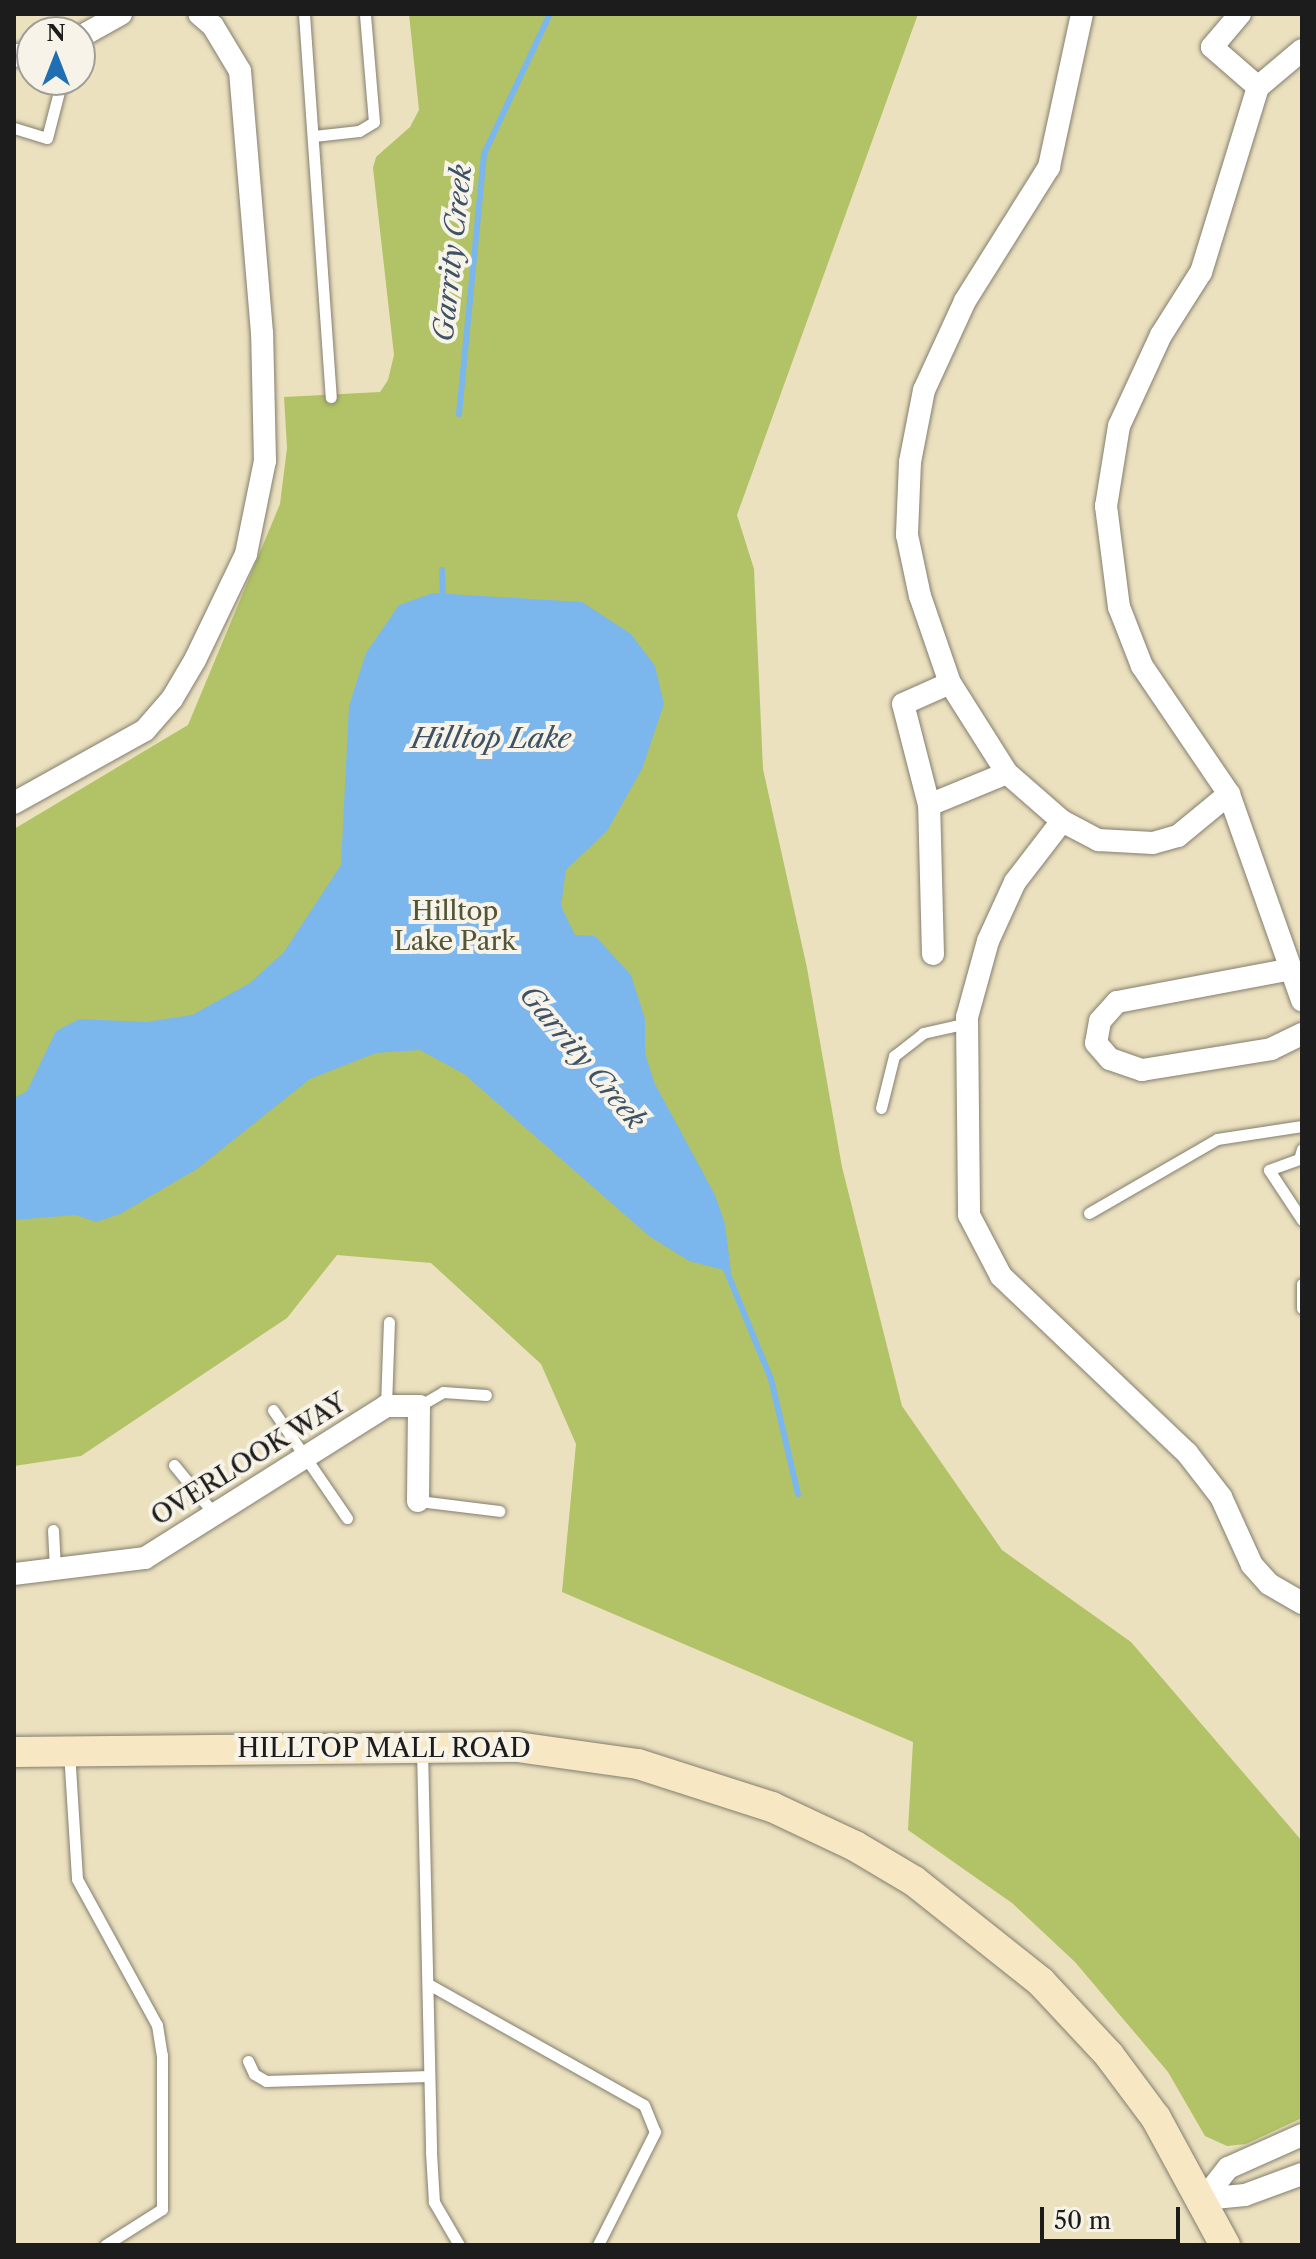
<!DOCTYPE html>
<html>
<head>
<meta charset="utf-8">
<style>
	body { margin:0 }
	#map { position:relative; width:1316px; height:2259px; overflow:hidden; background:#ebe1bf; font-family:"Libre Caslon Text",serif }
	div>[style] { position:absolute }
	.green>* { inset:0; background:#b1c366 }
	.water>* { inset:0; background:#7bb6ec }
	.stream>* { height:6px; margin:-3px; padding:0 3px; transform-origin:3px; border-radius:3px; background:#7bb6ec }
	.roads { filter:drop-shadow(0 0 2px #847e6e) drop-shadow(0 0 2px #847e6e) }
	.lane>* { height:11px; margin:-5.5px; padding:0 5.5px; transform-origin:5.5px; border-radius:5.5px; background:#fff }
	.street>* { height:22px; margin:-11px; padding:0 11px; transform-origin:11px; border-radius:11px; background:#fff }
	.secondary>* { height:30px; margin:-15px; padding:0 15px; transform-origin:15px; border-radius:15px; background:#f7e8c3 }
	span { translate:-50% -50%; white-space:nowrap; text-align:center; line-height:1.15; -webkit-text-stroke:8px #f7f3e8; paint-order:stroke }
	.park-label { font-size:26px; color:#505636 }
	.street-label { font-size:26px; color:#1c1c1c }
	.water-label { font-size:28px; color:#3d5265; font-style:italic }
	.frame { position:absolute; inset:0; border:16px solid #1c1c1c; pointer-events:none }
	.north { position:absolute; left:16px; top:16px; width:80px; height:80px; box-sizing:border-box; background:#f7f3e8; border:2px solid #9f9d96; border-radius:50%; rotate:0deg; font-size:22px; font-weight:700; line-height:32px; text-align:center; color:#1c1c1c }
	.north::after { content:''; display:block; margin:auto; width:28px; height:36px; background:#1f6fb2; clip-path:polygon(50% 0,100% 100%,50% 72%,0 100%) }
	.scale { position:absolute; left:1040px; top:2207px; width:140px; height:36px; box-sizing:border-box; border:4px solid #1c1c1c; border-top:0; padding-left:10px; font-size:24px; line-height:28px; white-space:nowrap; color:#1c1c1c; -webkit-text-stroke:6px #f7f3e8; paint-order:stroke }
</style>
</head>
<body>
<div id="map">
	<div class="green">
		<i style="clip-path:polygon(409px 14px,918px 14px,737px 515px,754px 569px,763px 769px,807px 968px,842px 1167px,902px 1406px,1002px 1550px,1131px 1642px,1302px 1841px,1302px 2118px,1246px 2144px,1227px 2146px,1205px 2136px,1168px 2072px,1075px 1962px,1012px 1903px,908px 1830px,913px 1742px,562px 1592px,576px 1444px,541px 1364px,431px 1263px,337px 1255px,287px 1318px,81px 1456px,14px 1466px,14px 829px,188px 725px,280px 504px,287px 448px,284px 397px,380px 392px,388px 380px,394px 355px,373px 168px,376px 157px,410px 127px,419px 110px)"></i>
	</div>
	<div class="water">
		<i style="clip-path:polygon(433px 593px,582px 602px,631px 634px,655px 666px,664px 704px,642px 769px,607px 831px,566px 870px,561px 906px,575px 935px,595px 936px,631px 975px,645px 1019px,645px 1053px,654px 1082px,715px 1195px,725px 1224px,731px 1272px,689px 1261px,649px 1236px,464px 1074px,420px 1050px,376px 1053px,310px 1079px,197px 1169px,120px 1214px,96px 1222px,76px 1215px,14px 1220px,14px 1098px,27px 1091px,56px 1031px,79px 1019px,146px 1022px,192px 1015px,250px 983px,284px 952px,341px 865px,349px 706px,366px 653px,399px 605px)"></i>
	</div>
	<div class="stream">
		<i style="left:459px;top:414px;width:261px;rotate:-84.5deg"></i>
		<i style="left:484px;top:154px;width:155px;rotate:-64.8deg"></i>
		<i style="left:442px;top:570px;width:31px;rotate:88deg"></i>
		<i style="left:725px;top:1267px;width:121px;rotate:67.7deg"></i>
		<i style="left:771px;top:1379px;width:118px;rotate:76.8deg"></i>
	</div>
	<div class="roads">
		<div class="lane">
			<i style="left:304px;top:14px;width:384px;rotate:86deg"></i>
			<i style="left:14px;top:128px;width:34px;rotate:17deg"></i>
			<i style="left:47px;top:138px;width:60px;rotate:-75.5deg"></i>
			<i style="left:314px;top:136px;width:45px;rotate:-6.3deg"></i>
			<i style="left:359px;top:131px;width:17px;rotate:-31deg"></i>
			<i style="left:374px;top:122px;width:108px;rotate:-94.8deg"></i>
			<i style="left:881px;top:1108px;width:54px;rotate:-76deg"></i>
			<i style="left:894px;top:1056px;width:37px;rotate:-38deg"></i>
			<i style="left:923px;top:1033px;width:45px;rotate:-12.8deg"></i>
			<i style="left:1302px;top:1149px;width:10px;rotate:107deg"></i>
			<i style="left:1299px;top:1159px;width:32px;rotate:160deg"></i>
			<i style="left:1269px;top:1170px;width:60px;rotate:56.6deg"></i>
			<i style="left:1089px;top:1213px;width:148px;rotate:-30deg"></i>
			<i style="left:1217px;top:1139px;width:86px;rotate:-8.7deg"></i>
			<i style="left:1302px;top:1284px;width:24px;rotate:90deg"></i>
			<i style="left:386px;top:1406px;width:84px;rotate:-88deg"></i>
			<i style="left:419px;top:1406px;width:28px;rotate:-30deg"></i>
			<i style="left:443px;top:1392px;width:43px;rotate:4deg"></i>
			<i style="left:273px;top:1410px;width:131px;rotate:55.6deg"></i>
			<i style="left:174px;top:1465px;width:65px;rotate:50.6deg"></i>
			<i style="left:418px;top:1501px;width:82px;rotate:7deg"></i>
			<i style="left:53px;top:1530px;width:39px;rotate:87deg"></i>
			<i style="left:422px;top:1749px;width:403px;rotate:88.7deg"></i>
			<i style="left:431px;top:2152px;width:50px;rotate:86.6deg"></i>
			<i style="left:434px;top:2202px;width:50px;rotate:59.8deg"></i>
			<i style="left:69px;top:1751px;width:128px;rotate:86.4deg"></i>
			<i style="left:77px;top:1879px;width:166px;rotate:61.3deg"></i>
			<i style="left:157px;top:2025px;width:30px;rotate:81deg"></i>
			<i style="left:162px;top:2055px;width:154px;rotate:90deg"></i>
			<i style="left:162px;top:2209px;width:67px;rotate:147.7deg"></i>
			<i style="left:430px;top:1985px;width:245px;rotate:29.3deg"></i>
			<i style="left:644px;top:2105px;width:29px;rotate:68deg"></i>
			<i style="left:655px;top:2132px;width:127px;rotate:116.8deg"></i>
			<i style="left:248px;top:2061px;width:14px;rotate:65deg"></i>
			<i style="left:254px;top:2074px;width:14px;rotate:30deg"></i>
			<i style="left:266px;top:2081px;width:163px;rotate:-1.8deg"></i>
		</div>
		<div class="street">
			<i style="left:1082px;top:14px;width:157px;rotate:102.2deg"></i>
			<i style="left:1049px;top:167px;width:158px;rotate:122.1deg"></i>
			<i style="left:965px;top:301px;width:98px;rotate:114.7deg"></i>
			<i style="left:924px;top:390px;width:73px;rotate:101deg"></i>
			<i style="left:910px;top:462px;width:73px;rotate:92.4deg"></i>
			<i style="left:907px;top:535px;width:62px;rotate:78deg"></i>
			<i style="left:920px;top:596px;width:92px;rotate:71deg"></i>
			<i style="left:950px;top:683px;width:107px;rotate:57.7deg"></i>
			<i style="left:1007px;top:773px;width:73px;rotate:41.1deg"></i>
			<i style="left:1062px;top:821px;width:41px;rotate:27.8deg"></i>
			<i style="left:1098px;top:840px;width:55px;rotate:3.1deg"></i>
			<i style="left:1153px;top:843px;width:26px;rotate:-16deg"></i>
			<i style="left:1178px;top:836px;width:66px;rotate:-39.5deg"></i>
			<i style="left:1240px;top:14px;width:43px;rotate:130.3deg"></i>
			<i style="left:1212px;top:47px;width:61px;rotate:41deg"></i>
			<i style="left:80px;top:37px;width:47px;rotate:-29.3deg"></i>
			<i style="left:1302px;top:50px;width:57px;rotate:139.9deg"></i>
			<i style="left:1258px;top:87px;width:194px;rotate:107.1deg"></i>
			<i style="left:1201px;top:272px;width:75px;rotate:122.4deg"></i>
			<i style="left:1161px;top:335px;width:100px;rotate:114.8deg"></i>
			<i style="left:1119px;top:426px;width:81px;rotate:99.2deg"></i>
			<i style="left:1106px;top:506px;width:102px;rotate:82.7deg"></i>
			<i style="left:1119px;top:607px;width:63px;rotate:68.7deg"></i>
			<i style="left:1142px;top:666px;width:155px;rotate:55.8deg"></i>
			<i style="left:1229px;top:794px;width:219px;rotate:70.5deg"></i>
			<i style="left:14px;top:56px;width:18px;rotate:-13deg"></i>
			<i style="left:14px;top:803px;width:150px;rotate:-29.1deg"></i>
			<i style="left:145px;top:730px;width:41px;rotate:-48.9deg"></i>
			<i style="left:172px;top:699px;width:45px;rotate:-59.5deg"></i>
			<i style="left:195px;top:660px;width:118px;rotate:-64.3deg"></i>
			<i style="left:246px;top:554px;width:95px;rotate:-78.5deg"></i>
			<i style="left:265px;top:461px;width:128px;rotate:-91.3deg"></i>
			<i style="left:262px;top:333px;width:263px;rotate:-94.8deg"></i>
			<i style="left:240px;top:71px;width:52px;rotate:-121deg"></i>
			<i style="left:213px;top:26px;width:18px;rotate:-139deg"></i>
			<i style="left:929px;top:805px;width:84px;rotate:-22.3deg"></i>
			<i style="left:1062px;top:821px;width:77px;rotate:127.6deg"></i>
			<i style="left:1015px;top:882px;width:65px;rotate:114.6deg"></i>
			<i style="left:988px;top:941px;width:79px;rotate:105.4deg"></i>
			<i style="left:967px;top:1017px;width:198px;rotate:89.4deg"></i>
			<i style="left:969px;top:1215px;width:69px;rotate:62.3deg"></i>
			<i style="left:1001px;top:1276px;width:257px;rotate:43.6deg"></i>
			<i style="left:1187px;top:1453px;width:56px;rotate:52.3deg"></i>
			<i style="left:1221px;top:1497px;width:75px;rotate:65.5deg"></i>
			<i style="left:1252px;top:1565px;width:25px;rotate:48deg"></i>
			<i style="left:1269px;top:1584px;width:38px;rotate:30deg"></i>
			<i style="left:933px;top:954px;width:149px;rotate:-91.5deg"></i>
			<i style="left:929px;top:805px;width:104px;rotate:-104.4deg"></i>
			<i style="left:903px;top:704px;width:51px;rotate:-24.1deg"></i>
			<i style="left:1292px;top:969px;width:178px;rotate:169.3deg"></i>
			<i style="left:1117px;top:1002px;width:25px;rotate:132deg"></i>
			<i style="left:1100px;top:1021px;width:22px;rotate:100deg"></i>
			<i style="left:1096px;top:1043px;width:21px;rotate:49deg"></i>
			<i style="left:1110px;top:1059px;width:34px;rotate:19deg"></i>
			<i style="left:1142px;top:1070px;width:131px;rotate:-9.2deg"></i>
			<i style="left:1271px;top:1049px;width:34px;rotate:-26deg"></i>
			<i style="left:14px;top:1574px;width:132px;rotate:-7deg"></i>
			<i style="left:145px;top:1558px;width:285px;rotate:-32.2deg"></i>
			<i style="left:386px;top:1406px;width:33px"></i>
			<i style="left:419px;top:1406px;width:95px;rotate:90.6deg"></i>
			<i style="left:1302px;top:2135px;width:81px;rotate:156deg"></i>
			<i style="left:1228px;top:2168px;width:39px;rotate:128deg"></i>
			<i style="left:1204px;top:2199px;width:41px;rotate:-5.6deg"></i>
			<i style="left:1245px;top:2195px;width:61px;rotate:-20.2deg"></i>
		</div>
		<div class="secondary">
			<i style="left:14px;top:1752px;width:503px;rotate:-0.57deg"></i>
			<i style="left:517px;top:1747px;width:122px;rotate:8deg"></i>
			<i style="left:638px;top:1764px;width:141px;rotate:17.8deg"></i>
			<i style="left:772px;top:1807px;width:92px;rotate:25.2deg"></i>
			<i style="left:855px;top:1846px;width:69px;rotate:30.7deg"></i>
			<i style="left:914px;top:1881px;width:162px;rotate:38.5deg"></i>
			<i style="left:1041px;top:1982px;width:100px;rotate:47deg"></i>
			<i style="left:1109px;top:2055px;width:79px;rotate:53.3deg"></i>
			<i style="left:1156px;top:2118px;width:145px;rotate:61.5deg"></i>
		</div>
	</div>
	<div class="park-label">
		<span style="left:455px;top:927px">Hilltop<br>Lake Park</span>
	</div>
	<div class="street-label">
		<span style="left:249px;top:1460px;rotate:-32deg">OVERLOOK WAY</span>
		<span style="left:384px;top:1749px">HILLTOP MALL ROAD</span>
	</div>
	<div class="water-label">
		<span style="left:452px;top:253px;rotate:-84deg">Garrity Creek</span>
		<span style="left:491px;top:738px">Hilltop Lake</span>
		<span style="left:583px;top:1057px;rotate:50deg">Garrity Creek</span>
	</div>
	<div class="frame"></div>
	<div class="north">N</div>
	<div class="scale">50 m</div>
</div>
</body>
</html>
